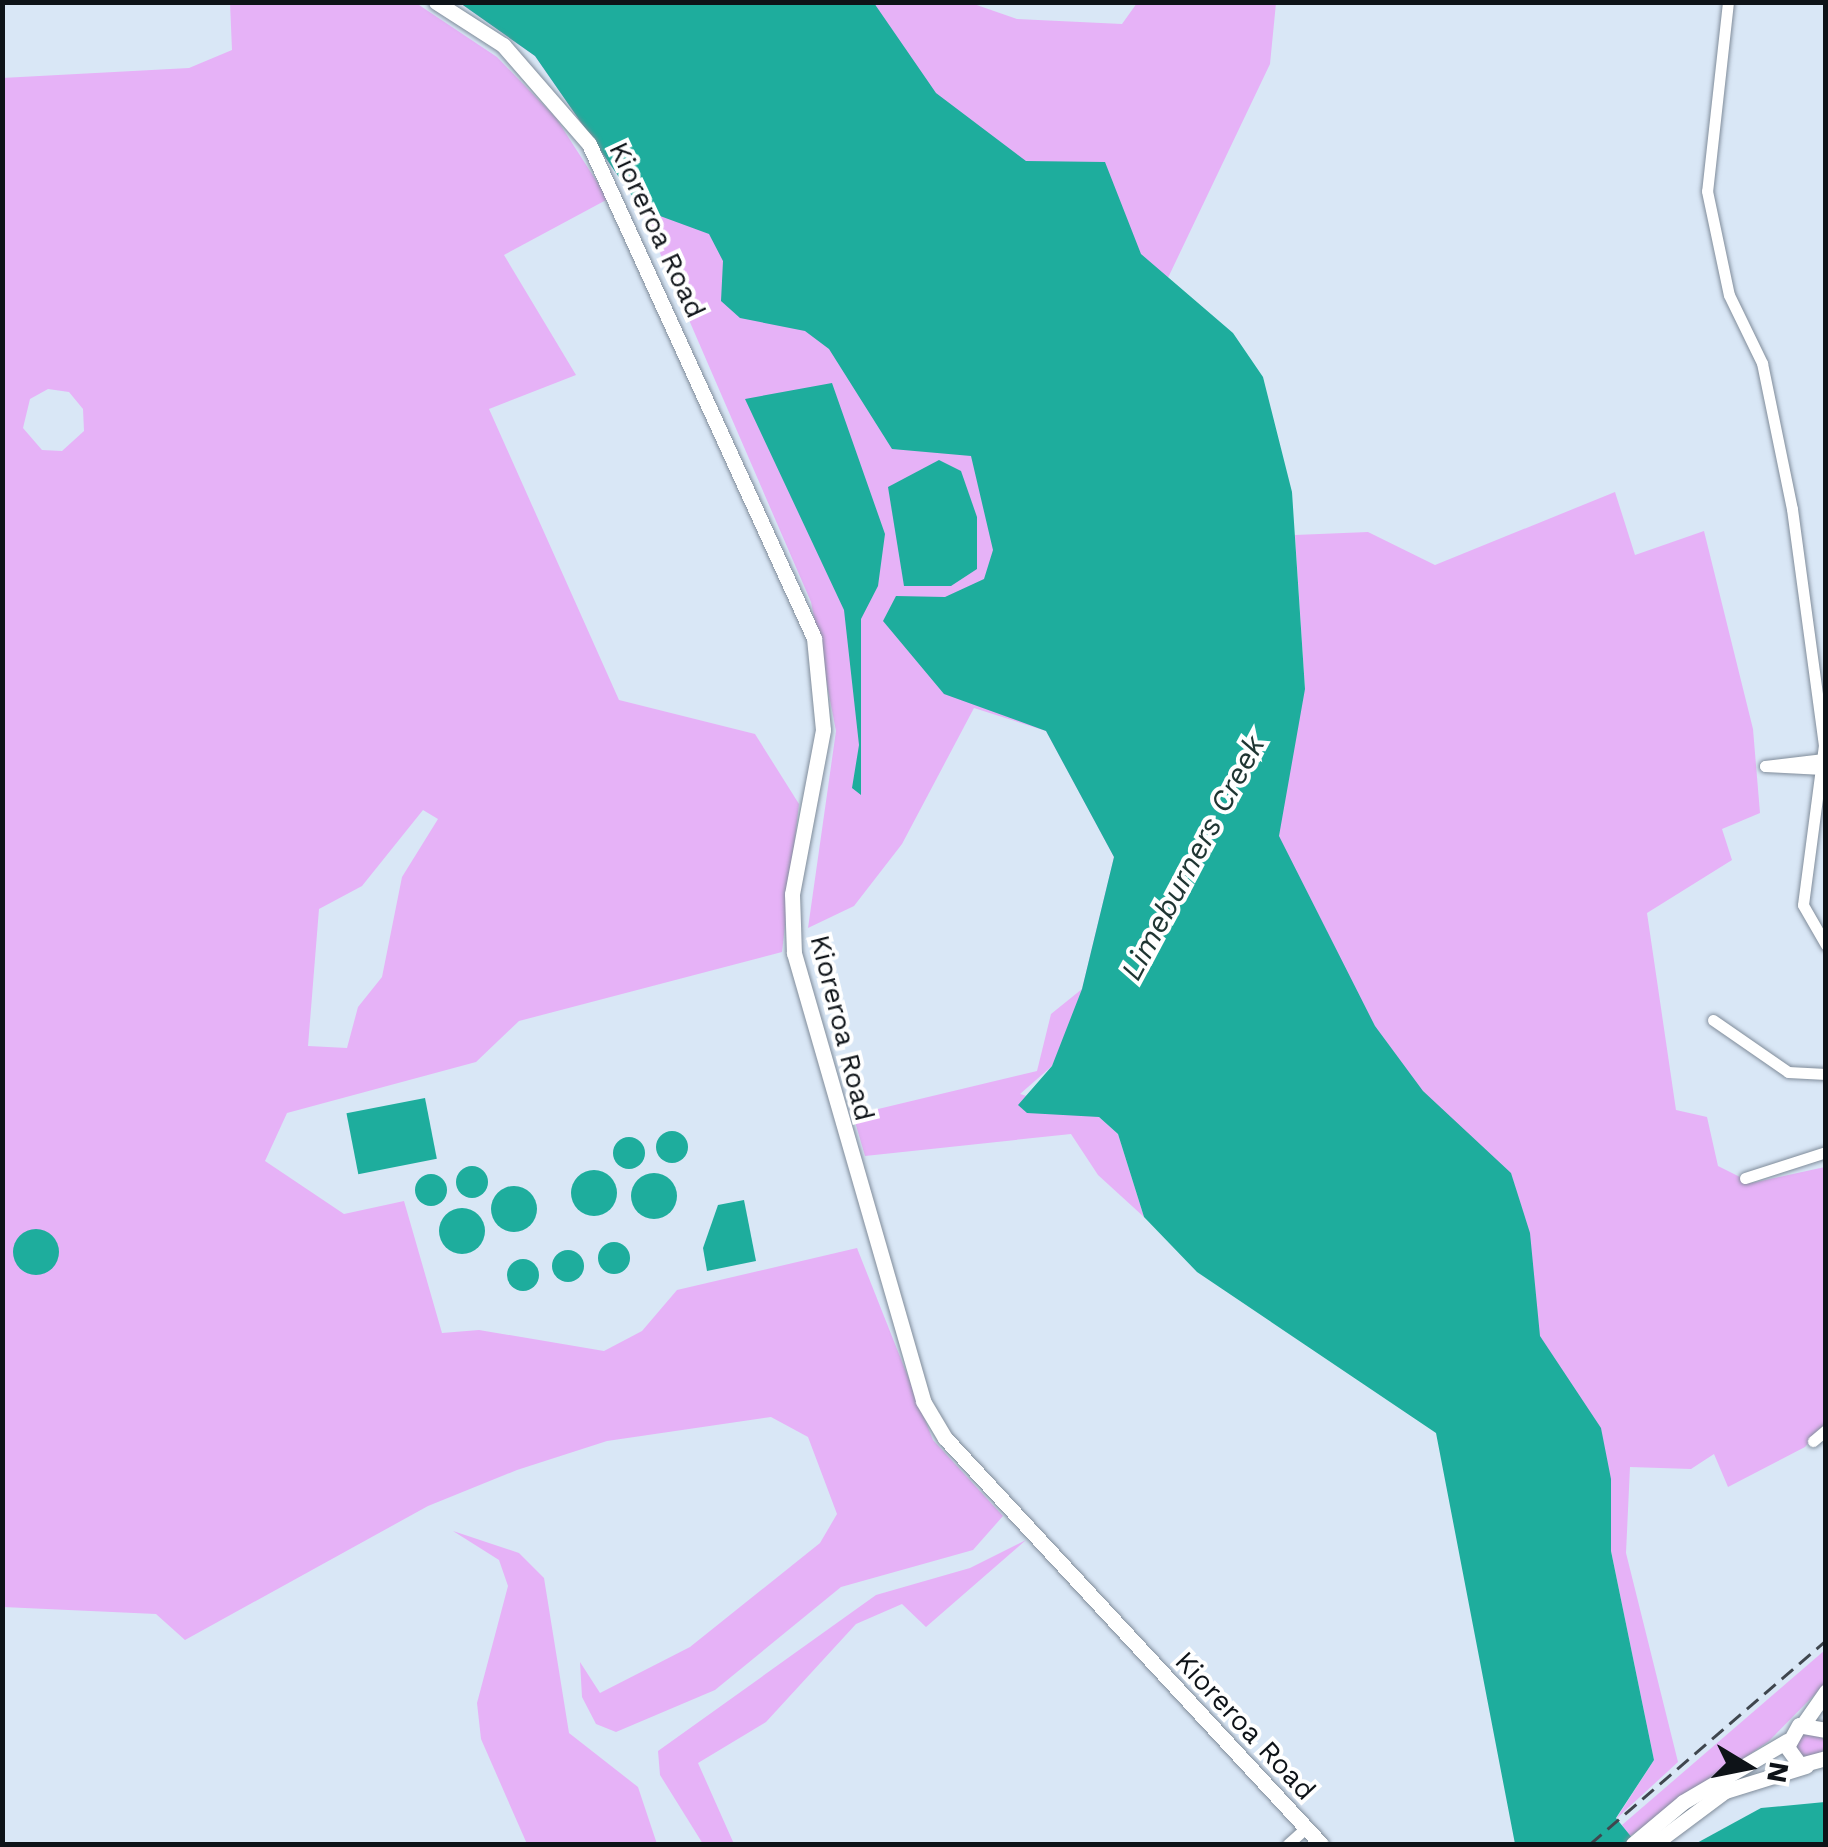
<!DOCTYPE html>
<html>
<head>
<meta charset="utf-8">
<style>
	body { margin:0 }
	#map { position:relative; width:1828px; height:1847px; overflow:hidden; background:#d9e7f6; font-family:"Work Sans",sans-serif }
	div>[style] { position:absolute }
	.green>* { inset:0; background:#e6b2f7 }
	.round { border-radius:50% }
	.water>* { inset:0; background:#1ead9d; transform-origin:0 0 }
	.roads { filter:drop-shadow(0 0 2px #808c9a) drop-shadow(0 0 2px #808c9a) }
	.street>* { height:11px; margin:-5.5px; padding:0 5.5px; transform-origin:5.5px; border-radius:5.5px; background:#fff }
	.secondary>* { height:15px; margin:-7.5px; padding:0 7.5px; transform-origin:7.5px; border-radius:7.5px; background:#fff }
	.rail>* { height:2.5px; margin-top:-1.25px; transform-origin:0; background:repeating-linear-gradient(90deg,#3f464e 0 15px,transparent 0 23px) }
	span { translate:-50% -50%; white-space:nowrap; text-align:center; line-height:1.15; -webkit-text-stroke:8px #fff; paint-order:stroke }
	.street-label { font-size:28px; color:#0e1318 }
	.water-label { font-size:30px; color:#1f3532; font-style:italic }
	.frame { position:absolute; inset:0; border:5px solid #0e1318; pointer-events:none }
	.north { position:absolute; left:1698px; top:1717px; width:100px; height:100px; -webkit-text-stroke:8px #fff; paint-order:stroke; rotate:100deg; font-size:28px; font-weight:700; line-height:40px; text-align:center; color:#0e1318 }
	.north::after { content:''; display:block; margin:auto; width:35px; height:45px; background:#0e1318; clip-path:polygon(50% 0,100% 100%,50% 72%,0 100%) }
</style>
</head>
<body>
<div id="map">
	<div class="green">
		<i style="clip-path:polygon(968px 2px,1017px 19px,1122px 24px,1137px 3px,1276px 3px,1270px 64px,1166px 282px,1189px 300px,656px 3px)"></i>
		<i style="clip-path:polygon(evenodd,230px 3px,416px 3px,497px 57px,556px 118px,608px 199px,504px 255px,576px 375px,489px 409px,619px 700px,755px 734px,799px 804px,782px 952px,519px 1021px,476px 1062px,287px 1113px,265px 1161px,344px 1214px,404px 1201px,442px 1333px,479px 1330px,604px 1351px,642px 1331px,677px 1290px,857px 1248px,933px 1440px,1003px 1516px,973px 1550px,841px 1587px,715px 1690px,616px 1732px,596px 1724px,582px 1697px,580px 1662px,600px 1693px,690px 1647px,820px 1543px,837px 1514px,808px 1437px,771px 1417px,607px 1441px,517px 1470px,428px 1506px,185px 1640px,156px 1614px,3px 1607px,2px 78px,189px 68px,232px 50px,230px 3px,48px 389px,69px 392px,83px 409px,84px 431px,62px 451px,42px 450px,23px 428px,30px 399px,48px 389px,230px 3px,423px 810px,438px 819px,402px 877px,382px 977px,358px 1007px,347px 1048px,308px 1046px,319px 909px,362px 886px,423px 810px)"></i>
		<i style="clip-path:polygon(460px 3px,625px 3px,1242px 679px,1052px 1066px,1020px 1094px,1099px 1117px,1118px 1134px,1144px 1217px,1098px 1175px,1071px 1134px,865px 1156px,853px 1115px,1037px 1071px,1051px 1014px,1082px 989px,1114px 857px,1046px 731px,974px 708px,902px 844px,854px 906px,808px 928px,836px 731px,811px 602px,641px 209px,535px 56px)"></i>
		<i style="clip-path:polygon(1615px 492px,1635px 555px,1704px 531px,1753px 729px,1760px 813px,1722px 829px,1732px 860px,1647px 913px,1676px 1110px,1707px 1117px,1718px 1166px,1752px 1183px,1825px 1167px,1825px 1423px,1805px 1447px,1728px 1487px,1714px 1454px,1691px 1469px,1630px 1467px,1626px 1553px,1678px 1762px,1616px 1819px,1654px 1760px,1611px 1551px,1601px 1428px,1531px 1399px,1228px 866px,1305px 689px,1295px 535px,1368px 532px,1435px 565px)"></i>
		<i style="clip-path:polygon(453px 1531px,519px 1553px,544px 1578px,569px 1733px,638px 1787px,657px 1844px,527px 1844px,481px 1739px,477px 1703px,508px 1586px,499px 1560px)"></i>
		<i style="clip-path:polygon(1026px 1540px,926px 1627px,902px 1604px,856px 1624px,766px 1722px,698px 1763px,734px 1844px,703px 1844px,660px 1775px,658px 1751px,876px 1595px,970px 1568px)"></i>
		<i style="clip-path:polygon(1825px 1650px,1825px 1684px,1769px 1741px,1630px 1836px,1622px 1825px)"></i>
		<i class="round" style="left:1796px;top:1731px;width:28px;height:28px"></i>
	</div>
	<div class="water">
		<i style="clip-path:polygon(460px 3px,874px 3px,936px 93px,1026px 161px,1105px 162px,1141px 254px,1233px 333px,1263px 377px,1292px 492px,1305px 689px,1279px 836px,1375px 1026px,1423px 1091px,1511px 1173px,1530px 1233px,1540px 1336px,1601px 1428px,1611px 1479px,1611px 1551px,1654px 1760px,1616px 1818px,1637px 1844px,1515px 1844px,1436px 1433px,1197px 1272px,1144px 1217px,1118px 1134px,1099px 1117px,1027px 1113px,1018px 1105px,1052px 1066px,1082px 989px,1114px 857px,1046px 731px,944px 694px,883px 621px,896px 596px,945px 597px,984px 579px,993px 550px,971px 456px,892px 449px,829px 349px,805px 331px,740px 318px,721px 301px,723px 261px,709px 234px,641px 209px,535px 56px)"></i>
		<i style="clip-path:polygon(832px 383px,885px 534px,878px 586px,861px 619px,861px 795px,852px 788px,859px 745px,844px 610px,745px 399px)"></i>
		<i style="clip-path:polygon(939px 460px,961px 471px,977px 517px,977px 569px,951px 586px,904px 586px,888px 487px)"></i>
		<i style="left:425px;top:1098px;width:62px;height:80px;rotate:79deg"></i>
		<i class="round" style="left:656px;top:1131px;width:32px;height:32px"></i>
		<i class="round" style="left:613px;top:1137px;width:32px;height:32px"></i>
		<i class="round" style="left:456px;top:1166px;width:32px;height:32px"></i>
		<i class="round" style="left:571px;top:1170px;width:46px;height:46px"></i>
		<i class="round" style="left:631px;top:1173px;width:46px;height:46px"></i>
		<i class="round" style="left:415px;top:1174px;width:32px;height:32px"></i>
		<i class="round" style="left:491px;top:1186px;width:46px;height:46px"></i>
		<i style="clip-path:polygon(744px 1200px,756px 1261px,707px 1271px,703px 1248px,718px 1205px)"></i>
		<i class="round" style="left:439px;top:1208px;width:46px;height:46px"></i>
		<i class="round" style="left:13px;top:1229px;width:46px;height:46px"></i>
		<i class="round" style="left:598px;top:1242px;width:32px;height:32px"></i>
		<i class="round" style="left:552px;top:1250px;width:32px;height:32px"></i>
		<i class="round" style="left:507px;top:1259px;width:32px;height:32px"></i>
		<i style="clip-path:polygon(1825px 1802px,1825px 1844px,1695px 1844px,1761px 1808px)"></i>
	</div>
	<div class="roads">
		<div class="street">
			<i style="left:1728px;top:2px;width:190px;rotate:96.3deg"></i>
			<i style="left:1707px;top:191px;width:106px;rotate:78.1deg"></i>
			<i style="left:1729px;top:295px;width:76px;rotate:64.1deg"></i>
			<i style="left:1762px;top:363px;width:149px;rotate:78.4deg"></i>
			<i style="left:1792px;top:509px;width:238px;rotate:82.3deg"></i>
			<i style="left:1824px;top:745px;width:161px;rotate:97.5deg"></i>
			<i style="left:1803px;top:905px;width:46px;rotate:60.1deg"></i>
			<i style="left:1823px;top:769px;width:58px;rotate:-177deg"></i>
			<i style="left:1765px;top:766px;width:59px;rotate:-6.8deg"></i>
			<i style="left:1713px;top:1020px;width:91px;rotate:34.7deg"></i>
			<i style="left:1788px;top:1072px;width:38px;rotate:3deg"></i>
			<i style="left:1745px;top:1178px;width:85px;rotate:-17.8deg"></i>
			<i style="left:1813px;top:1441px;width:17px;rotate:-40deg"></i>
			<i style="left:1288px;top:1844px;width:24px;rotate:-42deg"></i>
		</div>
		<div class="secondary">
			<i style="left:436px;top:2px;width:80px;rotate:32.7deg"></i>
			<i style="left:503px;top:45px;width:131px;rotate:49deg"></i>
			<i style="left:589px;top:144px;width:543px;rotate:65.51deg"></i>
			<i style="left:814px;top:638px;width:92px;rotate:84.4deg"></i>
			<i style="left:823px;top:730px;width:167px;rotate:100.7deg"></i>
			<i style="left:792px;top:894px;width:59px;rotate:88.1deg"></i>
			<i style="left:794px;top:953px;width:466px;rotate:73.9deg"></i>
			<i style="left:923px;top:1401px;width:43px;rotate:59.3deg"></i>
			<i style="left:945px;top:1438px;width:553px;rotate:47.2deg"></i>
			<i style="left:1804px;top:1723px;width:39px;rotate:-55deg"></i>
			<i style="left:1826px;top:1730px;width:27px;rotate:-170deg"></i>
			<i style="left:1799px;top:1725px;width:25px;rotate:119deg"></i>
			<i style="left:1787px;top:1747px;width:22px;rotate:54deg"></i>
			<i style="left:1800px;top:1765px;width:27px;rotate:-15deg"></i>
			<i style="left:1633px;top:1844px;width:65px;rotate:-40deg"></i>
			<i style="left:1683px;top:1802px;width:121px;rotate:-30.4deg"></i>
			<i style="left:1654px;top:1844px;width:89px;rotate:-36.7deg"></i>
			<i style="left:1725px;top:1791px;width:85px;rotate:-17.2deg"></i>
		</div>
	</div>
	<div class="rail">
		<i style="left:1590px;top:1844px;width:312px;rotate:-40.8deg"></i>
	</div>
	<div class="street-label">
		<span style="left:657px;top:230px;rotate:65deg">Kioreroa Road</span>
		<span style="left:842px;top:1028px;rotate:76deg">Kioreroa Road</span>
		<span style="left:1245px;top:1726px;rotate:47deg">Kioreroa Road</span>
	</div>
	<div class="water-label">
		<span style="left:1193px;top:858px;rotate:-62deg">Limeburners Creek</span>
	</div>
	<div class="frame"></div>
	<div class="north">N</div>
</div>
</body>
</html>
